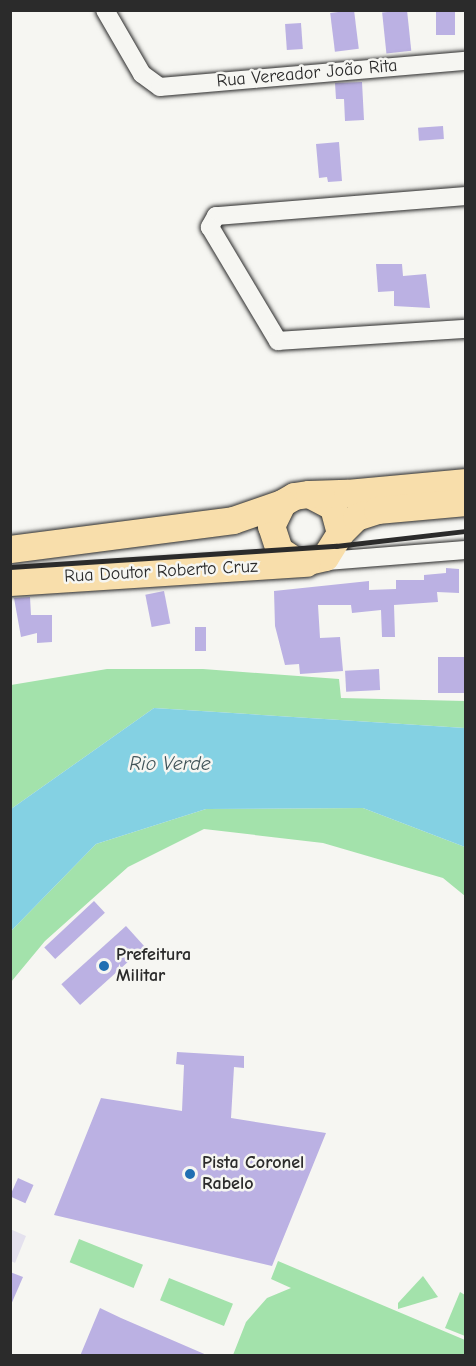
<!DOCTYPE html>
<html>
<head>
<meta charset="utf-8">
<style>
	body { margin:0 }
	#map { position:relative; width:476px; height:1366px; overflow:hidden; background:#f6f6f2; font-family:"Comic Neue",sans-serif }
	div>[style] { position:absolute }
	.built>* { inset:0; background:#e4e1ee }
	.green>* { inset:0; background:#a3e2ab; transform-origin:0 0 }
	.water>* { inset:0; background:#84d1e3 }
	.building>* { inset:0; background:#bbb1e3; transform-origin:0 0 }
	.roads { filter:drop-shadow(0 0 2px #2b2b2b) drop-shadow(0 0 2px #2b2b2b) }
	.street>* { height:18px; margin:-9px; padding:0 9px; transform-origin:9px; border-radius:9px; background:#f6f6f2 }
	.primary>* { height:27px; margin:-13.5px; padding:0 13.5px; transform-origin:13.5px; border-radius:13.5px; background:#f8deab }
	.rail>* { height:4.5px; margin:-2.25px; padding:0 2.25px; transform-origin:2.25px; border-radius:2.25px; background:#2b2b2b }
	.dots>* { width:16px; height:16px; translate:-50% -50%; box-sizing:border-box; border:3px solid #f6f6f2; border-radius:50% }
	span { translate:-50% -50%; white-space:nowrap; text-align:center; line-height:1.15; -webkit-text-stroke:5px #f6f6f2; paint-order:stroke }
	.street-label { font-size:18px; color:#2b2b2b }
	.poi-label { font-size:18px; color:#2b2b2b; font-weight:700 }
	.left { translate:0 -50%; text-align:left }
	.water-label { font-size:20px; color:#415459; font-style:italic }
	.frame { position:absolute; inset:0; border:12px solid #2b2b2b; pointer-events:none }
</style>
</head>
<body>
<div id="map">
	<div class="built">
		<i style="clip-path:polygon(10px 1229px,26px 1236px,15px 1263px,11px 1261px)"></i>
	</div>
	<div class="green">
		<i style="clip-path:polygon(107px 669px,203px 669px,339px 679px,341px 698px,465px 701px,465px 728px,154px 708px,11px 809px,11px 685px)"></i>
		<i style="clip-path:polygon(363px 808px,465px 847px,465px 896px,443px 878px,323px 843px,204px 829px,128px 867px,45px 941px,11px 982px,11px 931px,96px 844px,206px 809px)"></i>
		<i style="left:79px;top:1239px;width:69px;height:25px;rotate:22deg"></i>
		<i style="clip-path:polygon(278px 1261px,465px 1340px,465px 1355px,233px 1355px,246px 1322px,267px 1298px,291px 1288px,271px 1279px)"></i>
		<i style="clip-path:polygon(423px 1276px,438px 1297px,398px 1309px,398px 1303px)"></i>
		<i style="left:169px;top:1278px;width:69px;height:24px;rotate:22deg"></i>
		<i style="clip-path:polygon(460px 1292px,465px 1295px,465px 1336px,445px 1328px)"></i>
	</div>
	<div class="water">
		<i style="clip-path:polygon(154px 708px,465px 728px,465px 847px,363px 808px,206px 809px,96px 844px,11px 931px,11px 809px)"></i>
	</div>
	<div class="building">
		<i style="left:354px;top:10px;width:39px;height:24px;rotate:83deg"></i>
		<i style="left:407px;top:10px;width:41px;height:25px;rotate:84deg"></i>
		<i style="left:436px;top:10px;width:19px;height:25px"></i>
		<i style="left:301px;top:23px;width:26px;height:16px;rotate:86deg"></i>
		<i style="clip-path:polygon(362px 82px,364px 120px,345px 121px,344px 99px,336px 99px,335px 83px)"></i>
		<i style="left:443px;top:126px;width:13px;height:25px;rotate:86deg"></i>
		<i style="clip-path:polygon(339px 142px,342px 181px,328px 182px,327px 177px,319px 178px,316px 144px)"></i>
		<i style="clip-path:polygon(376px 264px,402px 264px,403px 276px,426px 274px,430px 308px,394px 306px,394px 291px,378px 292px)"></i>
		<i style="clip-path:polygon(446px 568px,459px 569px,459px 593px,437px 592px,438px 602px,394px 605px,395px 637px,382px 637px,381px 610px,352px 613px,351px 605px,318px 605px,320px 638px,340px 637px,343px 671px,300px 674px,299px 664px,285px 665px,275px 626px,274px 591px,369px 581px,369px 590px,396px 589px,396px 580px,424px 580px,424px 575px,446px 573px)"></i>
		<i style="left:164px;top:591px;width:33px;height:19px;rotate:79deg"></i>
		<i style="clip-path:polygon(30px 597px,31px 615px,52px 615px,52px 642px,37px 643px,37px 633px,21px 637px,14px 598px)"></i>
		<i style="left:195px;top:627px;width:11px;height:24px"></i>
		<i style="left:438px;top:657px;width:26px;height:36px"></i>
		<i style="left:379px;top:669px;width:21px;height:34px;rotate:87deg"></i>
		<i style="left:94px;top:901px;width:16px;height:68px;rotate:47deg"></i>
		<i style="left:126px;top:926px;width:28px;height:87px;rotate:48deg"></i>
		<i style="clip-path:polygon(177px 1052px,244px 1056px,244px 1068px,234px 1067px,231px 1118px,326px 1133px,272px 1266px,54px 1215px,101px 1098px,182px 1111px,184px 1065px,176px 1064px)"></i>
		<i style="left:18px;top:1178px;width:17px;height:20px;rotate:24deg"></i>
		<i style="clip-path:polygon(10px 1272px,23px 1277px,10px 1307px)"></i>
		<i style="clip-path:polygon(100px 1308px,121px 1318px,209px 1356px,80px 1356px)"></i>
	</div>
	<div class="roads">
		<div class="street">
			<i style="left:105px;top:10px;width:74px;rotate:60deg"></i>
			<i style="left:142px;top:74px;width:22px;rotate:36deg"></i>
			<i style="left:160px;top:87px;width:307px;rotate:-4.9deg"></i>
			<i style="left:466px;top:196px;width:251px;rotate:175.4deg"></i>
			<i style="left:216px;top:216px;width:13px;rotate:119deg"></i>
			<i style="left:210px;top:227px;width:133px;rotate:59.2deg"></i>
			<i style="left:278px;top:341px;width:188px;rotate:-3.7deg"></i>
			<i style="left:314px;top:562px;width:152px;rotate:-4.5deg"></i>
		</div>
		<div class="primary">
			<i style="left:309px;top:494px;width:27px;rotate:28deg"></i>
			<i style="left:333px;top:507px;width:27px;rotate:75deg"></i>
			<i style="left:340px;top:533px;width:28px;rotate:122deg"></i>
			<i style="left:325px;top:557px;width:27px;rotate:167deg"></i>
			<i style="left:299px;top:563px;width:24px;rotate:-147deg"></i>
			<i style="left:279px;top:550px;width:25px;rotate:-108deg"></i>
			<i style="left:271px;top:526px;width:25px;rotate:-64deg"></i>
			<i style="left:282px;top:503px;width:14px;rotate:-30deg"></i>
			<i style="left:294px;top:496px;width:15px;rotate:-8deg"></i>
			<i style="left:309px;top:494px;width:38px;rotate:-2deg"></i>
			<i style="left:347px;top:493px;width:120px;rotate:-5.3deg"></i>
			<i style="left:340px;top:533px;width:23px;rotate:-45deg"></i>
			<i style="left:356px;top:517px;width:22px;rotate:-18deg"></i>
			<i style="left:377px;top:510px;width:89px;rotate:-5.1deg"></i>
			<i style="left:10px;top:549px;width:225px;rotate:-7.4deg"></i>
			<i style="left:233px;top:520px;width:52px;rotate:-19.1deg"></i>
			<i style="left:10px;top:582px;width:297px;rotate:-3.7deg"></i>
		</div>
	</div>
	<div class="rail">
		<i style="left:10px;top:567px;width:327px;rotate:-3.7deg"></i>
		<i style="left:336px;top:546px;width:131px;rotate:-6.6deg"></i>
	</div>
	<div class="dots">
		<i style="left:104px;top:966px;background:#1f6fb2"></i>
		<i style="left:190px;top:1174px;background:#1f6fb2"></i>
	</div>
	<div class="street-label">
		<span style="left:307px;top:74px;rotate:-5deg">Rua Vereador João Rita</span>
		<span style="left:161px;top:572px;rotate:-3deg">Rua Doutor Roberto Cruz</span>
	</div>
	<div class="poi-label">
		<span class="left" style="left:116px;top:966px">Prefeitura<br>Militar</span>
		<span class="left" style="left:202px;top:1174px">Pista Coronel<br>Rabelo</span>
	</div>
	<div class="water-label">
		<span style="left:170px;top:763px">Rio Verde</span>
	</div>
	<div class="frame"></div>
</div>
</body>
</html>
